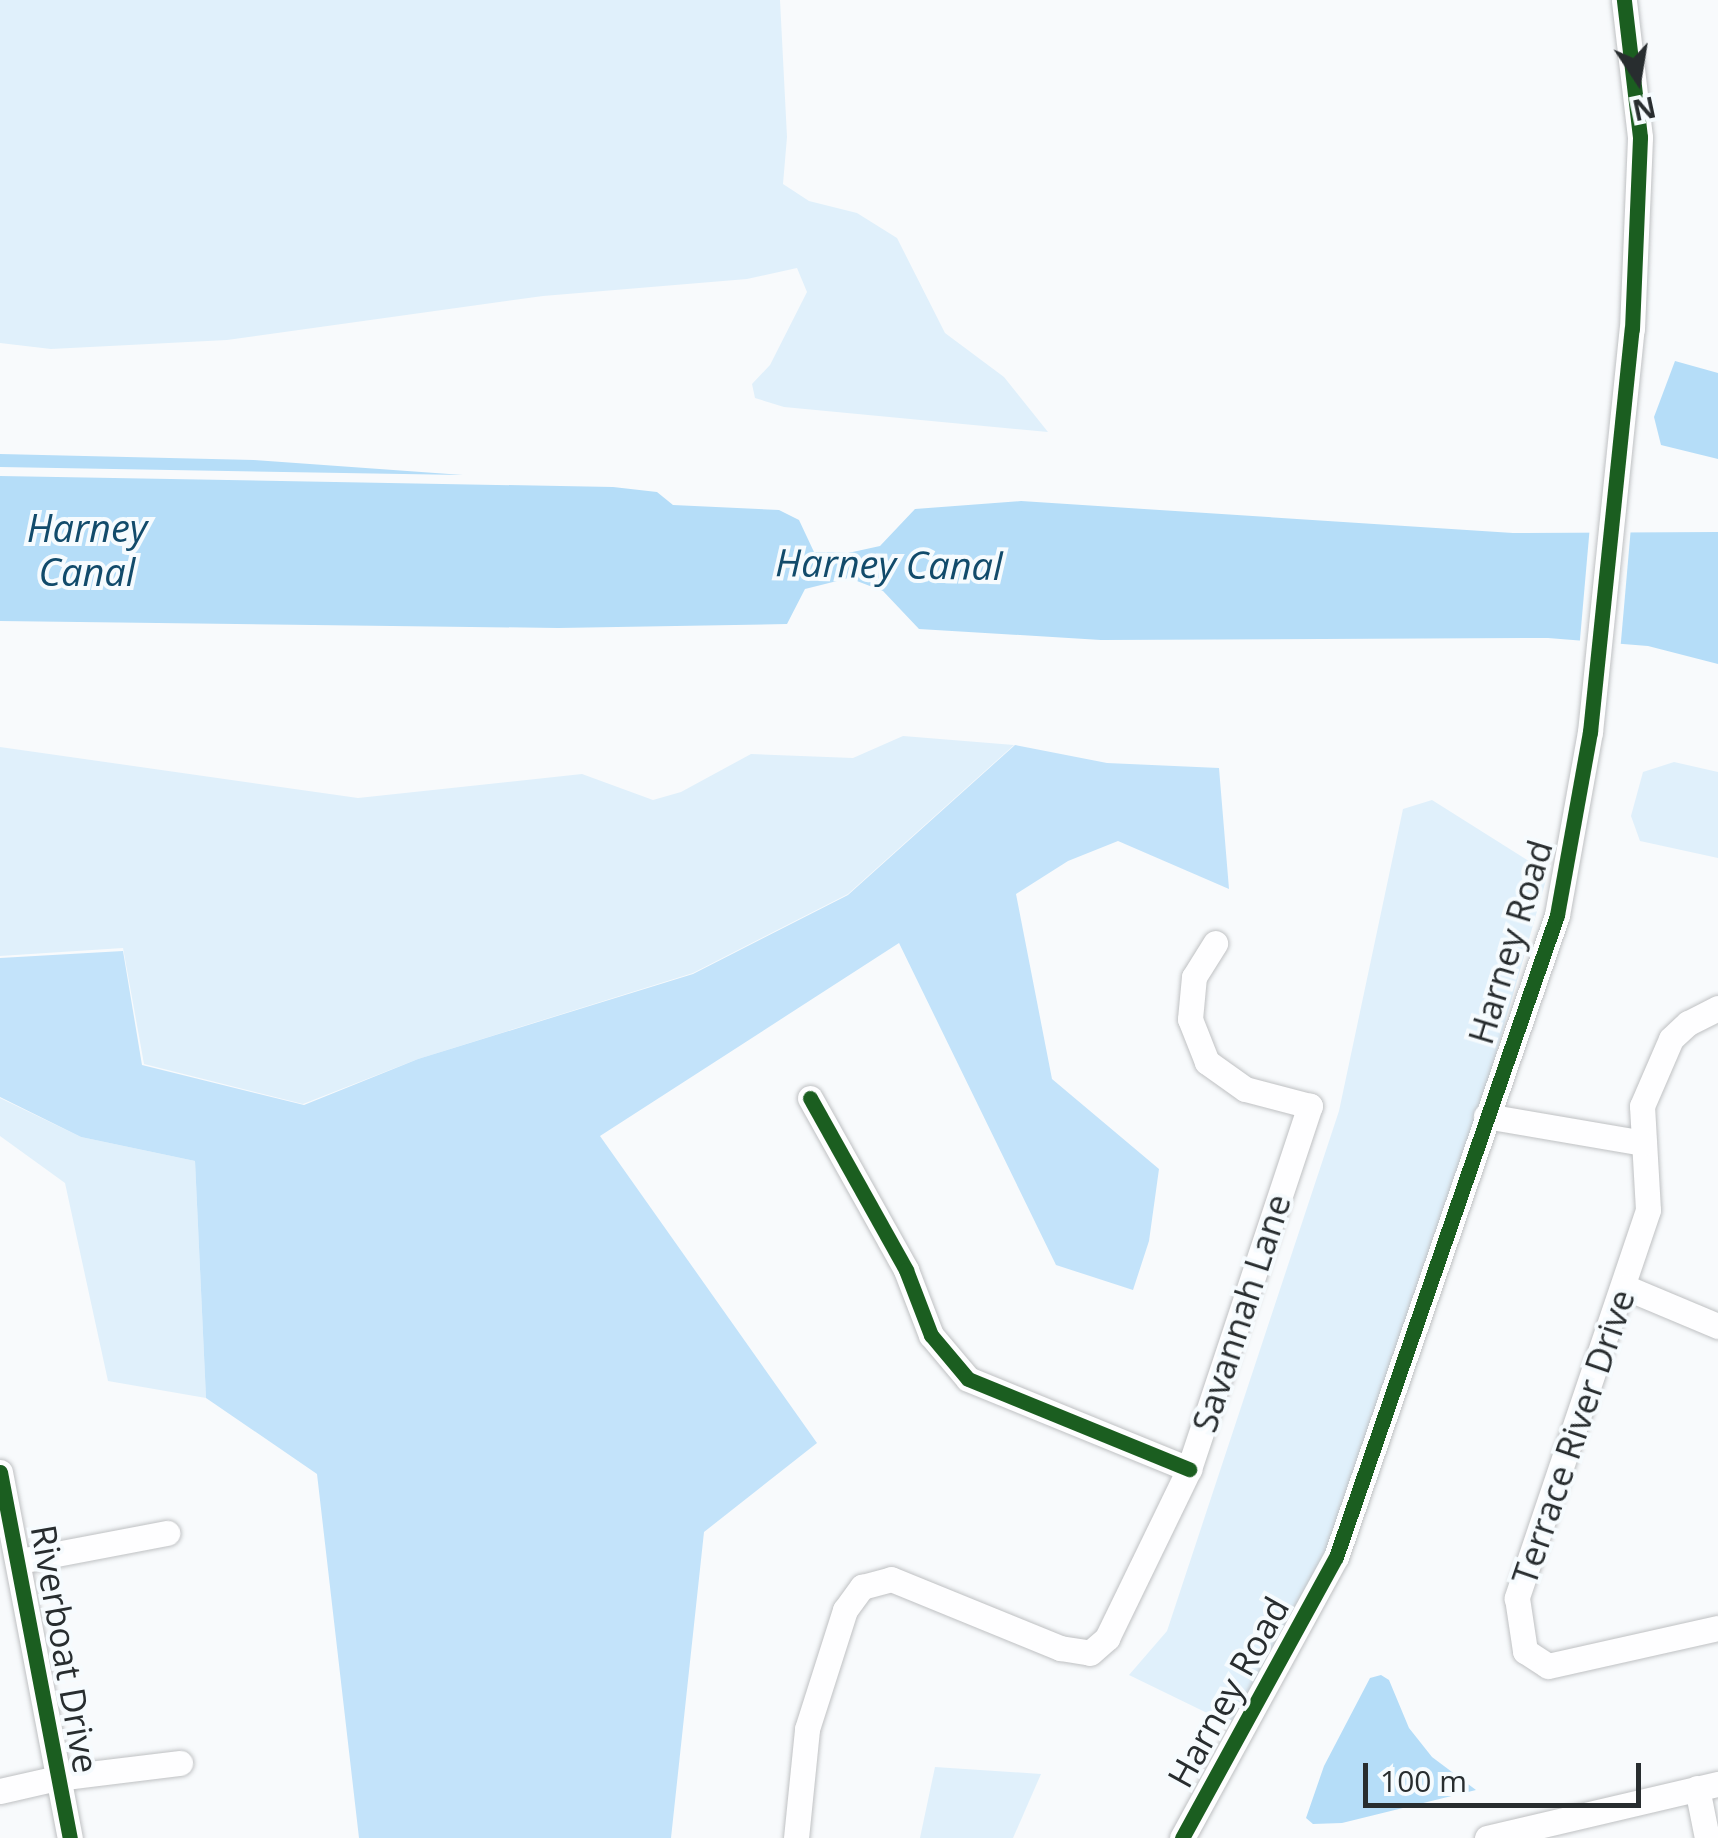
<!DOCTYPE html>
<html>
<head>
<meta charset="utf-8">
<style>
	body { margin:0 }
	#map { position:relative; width:1718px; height:1838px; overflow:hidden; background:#f8fafc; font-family:"Open Sans",sans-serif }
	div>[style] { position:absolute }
	.green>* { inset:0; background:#e0f0fb }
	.forest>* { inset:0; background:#c3e3fa }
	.water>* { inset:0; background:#b5ddf8 }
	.pier>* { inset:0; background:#f8fafc; transform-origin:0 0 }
	.roads { filter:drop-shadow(0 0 2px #bfc1c3) drop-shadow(0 0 2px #bfc1c3) }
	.minor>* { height:25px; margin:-12.5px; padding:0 12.5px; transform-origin:12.5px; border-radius:12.5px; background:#fefeff }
	.cycleway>* { height:15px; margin:-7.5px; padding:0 7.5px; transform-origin:7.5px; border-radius:7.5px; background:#1b5e20 }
	span { translate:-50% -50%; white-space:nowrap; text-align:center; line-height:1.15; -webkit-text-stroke:8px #f6fbfe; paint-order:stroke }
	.street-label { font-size:35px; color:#282d2f }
	.water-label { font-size:38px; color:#124b6b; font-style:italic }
	.north { position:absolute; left:1588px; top:30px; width:100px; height:100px; -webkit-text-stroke:8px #f6fbfe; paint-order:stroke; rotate:168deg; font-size:28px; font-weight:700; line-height:40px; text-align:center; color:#282d2f }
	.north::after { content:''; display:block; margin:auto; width:35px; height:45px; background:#282d2f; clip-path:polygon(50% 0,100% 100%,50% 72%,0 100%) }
	.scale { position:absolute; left:1363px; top:1763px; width:278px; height:45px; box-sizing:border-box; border:5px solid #282d2f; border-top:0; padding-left:12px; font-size:30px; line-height:35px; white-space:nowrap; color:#282d2f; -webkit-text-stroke:8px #f6fbfe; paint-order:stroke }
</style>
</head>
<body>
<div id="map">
	<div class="green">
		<i style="clip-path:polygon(0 0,780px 0,787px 137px,783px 184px,809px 201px,857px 213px,897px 238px,945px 333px,1004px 377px,1048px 432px,784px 407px,755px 398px,752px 384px,770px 365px,807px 292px,797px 268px,747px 279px,543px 296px,227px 340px,51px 349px,0 343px)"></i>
		<i style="clip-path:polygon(903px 736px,1014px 745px,848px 894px,693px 973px,418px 1059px,303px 1104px,144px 1064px,123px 948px,0 956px,0 747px,358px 798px,582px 774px,653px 800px,681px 792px,751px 754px,853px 758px)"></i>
		<i style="clip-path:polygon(1674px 762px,1718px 772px,1718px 858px,1640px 841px,1631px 816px,1643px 772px)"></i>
		<i style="clip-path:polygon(1432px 800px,1548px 873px,1470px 1144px,1347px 1518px,1240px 1729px,1129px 1675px,1167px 1631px,1339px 1111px,1403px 809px)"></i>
		<i style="clip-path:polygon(0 1098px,81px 1137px,195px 1161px,206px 1398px,108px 1381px,65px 1183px,0 1136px)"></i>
		<i style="clip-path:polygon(935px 1767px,1041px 1774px,1013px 1838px,920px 1838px)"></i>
	</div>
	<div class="forest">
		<i style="clip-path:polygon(1015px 745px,1107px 763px,1219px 768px,1229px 889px,1118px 841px,1068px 861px,1016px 894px,1052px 1079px,1159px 1169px,1149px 1241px,1133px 1290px,1056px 1265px,899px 943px,600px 1136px,817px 1443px,704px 1532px,671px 1838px,359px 1838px,317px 1474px,206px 1398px,195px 1161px,81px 1137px,0 1097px,0 958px,123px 951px,142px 1065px,304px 1105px,418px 1059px,693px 974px,848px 895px)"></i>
	</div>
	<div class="water">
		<i style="clip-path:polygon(1675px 361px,1718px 373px,1718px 459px,1661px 445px,1654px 417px)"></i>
		<i style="clip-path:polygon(0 454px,254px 460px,463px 475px,0 467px)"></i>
		<i style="clip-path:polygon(0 476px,613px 487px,657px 492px,673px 505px,779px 510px,799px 520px,814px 552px,848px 553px,880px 546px,915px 509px,1021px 501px,1513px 533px,1718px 532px,1718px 664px,1648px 646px,1548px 638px,1101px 640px,919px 629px,883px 591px,849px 578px,805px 589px,787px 624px,558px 628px,0 621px)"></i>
		<i style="clip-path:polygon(1381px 1675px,1389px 1680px,1409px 1728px,1432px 1757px,1476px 1790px,1342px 1823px,1313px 1824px,1306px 1818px,1324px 1766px,1370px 1678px)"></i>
	</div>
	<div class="pier">
		<i style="left:1631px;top:527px;width:122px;height:41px;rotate:95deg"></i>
	</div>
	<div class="roads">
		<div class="minor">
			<i style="left:1718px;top:1008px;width:34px;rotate:153deg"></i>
			<i style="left:1688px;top:1023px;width:23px;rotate:137deg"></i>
			<i style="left:1671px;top:1039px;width:73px;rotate:113.4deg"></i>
			<i style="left:1642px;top:1106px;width:104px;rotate:86.7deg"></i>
			<i style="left:1648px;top:1210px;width:410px;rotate:108.7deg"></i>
			<i style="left:1517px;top:1598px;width:54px;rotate:81.4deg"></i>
			<i style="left:1525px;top:1651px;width:27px;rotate:33deg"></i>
			<i style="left:1548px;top:1666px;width:174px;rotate:-12.6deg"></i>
			<i style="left:810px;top:1098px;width:197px;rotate:60.8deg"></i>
			<i style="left:906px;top:1270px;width:70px;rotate:69deg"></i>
			<i style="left:931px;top:1335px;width:57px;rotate:49.9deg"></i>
			<i style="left:968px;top:1379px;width:239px;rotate:22.2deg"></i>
			<i style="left:1486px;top:1116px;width:160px;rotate:9.7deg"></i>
			<i style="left:1625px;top:1287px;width:101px;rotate:22.8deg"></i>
			<i style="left:0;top:1472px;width:373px;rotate:79.2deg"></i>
			<i style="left:20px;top:1561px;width:150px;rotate:-10.8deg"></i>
			<i style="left:1697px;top:1788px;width:51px;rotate:78.7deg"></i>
			<i style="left:0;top:1791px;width:58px;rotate:-12.8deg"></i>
			<i style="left:57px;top:1778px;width:124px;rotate:-7deg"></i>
			<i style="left:796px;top:1838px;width:110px;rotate:-84.2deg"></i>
			<i style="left:807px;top:1729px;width:125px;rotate:-72.3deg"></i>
			<i style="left:845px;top:1610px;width:29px;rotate:-54deg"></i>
			<i style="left:862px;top:1587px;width:30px;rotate:-15deg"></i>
			<i style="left:891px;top:1579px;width:183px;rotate:22.2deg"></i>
			<i style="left:1060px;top:1648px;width:30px;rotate:9deg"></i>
			<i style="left:1090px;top:1653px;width:23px;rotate:-41deg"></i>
			<i style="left:1107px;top:1638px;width:188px;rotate:-64.1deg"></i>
			<i style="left:1189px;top:1469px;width:383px;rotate:-71.6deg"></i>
			<i style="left:1310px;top:1106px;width:67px;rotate:-165.3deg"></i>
			<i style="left:1245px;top:1089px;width:47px;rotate:-144.6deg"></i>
			<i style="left:1207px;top:1062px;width:46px;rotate:-111.6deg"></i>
			<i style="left:1190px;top:1019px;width:42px;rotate:-84.6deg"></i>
			<i style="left:1194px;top:977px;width:40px;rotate:-58deg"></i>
			<i style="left:1182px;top:1838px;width:320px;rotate:-61.3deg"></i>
			<i style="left:1336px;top:1557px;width:679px;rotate:-71deg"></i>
			<i style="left:1557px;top:915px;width:186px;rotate:-79.8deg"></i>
			<i style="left:1590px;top:732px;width:405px;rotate:-84.1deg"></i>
			<i style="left:1632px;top:329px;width:192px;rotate:-87.6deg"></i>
			<i style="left:1640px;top:137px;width:138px;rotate:-96.7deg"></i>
			<i style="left:1487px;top:1838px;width:237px;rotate:-13.2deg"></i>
		</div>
	</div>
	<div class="cycleway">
		<i style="left:810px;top:1098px;width:197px;rotate:60.8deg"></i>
		<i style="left:906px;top:1270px;width:70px;rotate:69deg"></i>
		<i style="left:931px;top:1335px;width:57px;rotate:49.9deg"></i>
		<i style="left:968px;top:1379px;width:239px;rotate:22.2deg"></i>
		<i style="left:0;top:1472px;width:373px;rotate:79.2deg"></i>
		<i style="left:1182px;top:1838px;width:320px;rotate:-61.3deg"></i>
		<i style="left:1336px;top:1557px;width:679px;rotate:-71deg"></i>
		<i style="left:1557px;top:915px;width:186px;rotate:-79.8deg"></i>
		<i style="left:1590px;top:732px;width:405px;rotate:-84.1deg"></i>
		<i style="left:1632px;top:329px;width:192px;rotate:-87.6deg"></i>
		<i style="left:1640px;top:137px;width:138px;rotate:-96.7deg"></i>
	</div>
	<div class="street-label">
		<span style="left:1510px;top:942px;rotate:-73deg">Harney Road</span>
		<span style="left:1241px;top:1313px;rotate:-72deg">Savannah Lane</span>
		<span style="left:1573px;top:1437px;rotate:-71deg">Terrace River Drive</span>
		<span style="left:65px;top:1649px;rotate:80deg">Riverboat Drive</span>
		<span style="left:1228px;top:1692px;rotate:-61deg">Harney Road</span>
	</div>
	<div class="water-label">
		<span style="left:87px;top:550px">Harney<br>Canal</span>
		<span style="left:889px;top:564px;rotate:1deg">Harney Canal</span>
	</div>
	<div class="north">N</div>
	<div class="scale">100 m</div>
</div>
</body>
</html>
